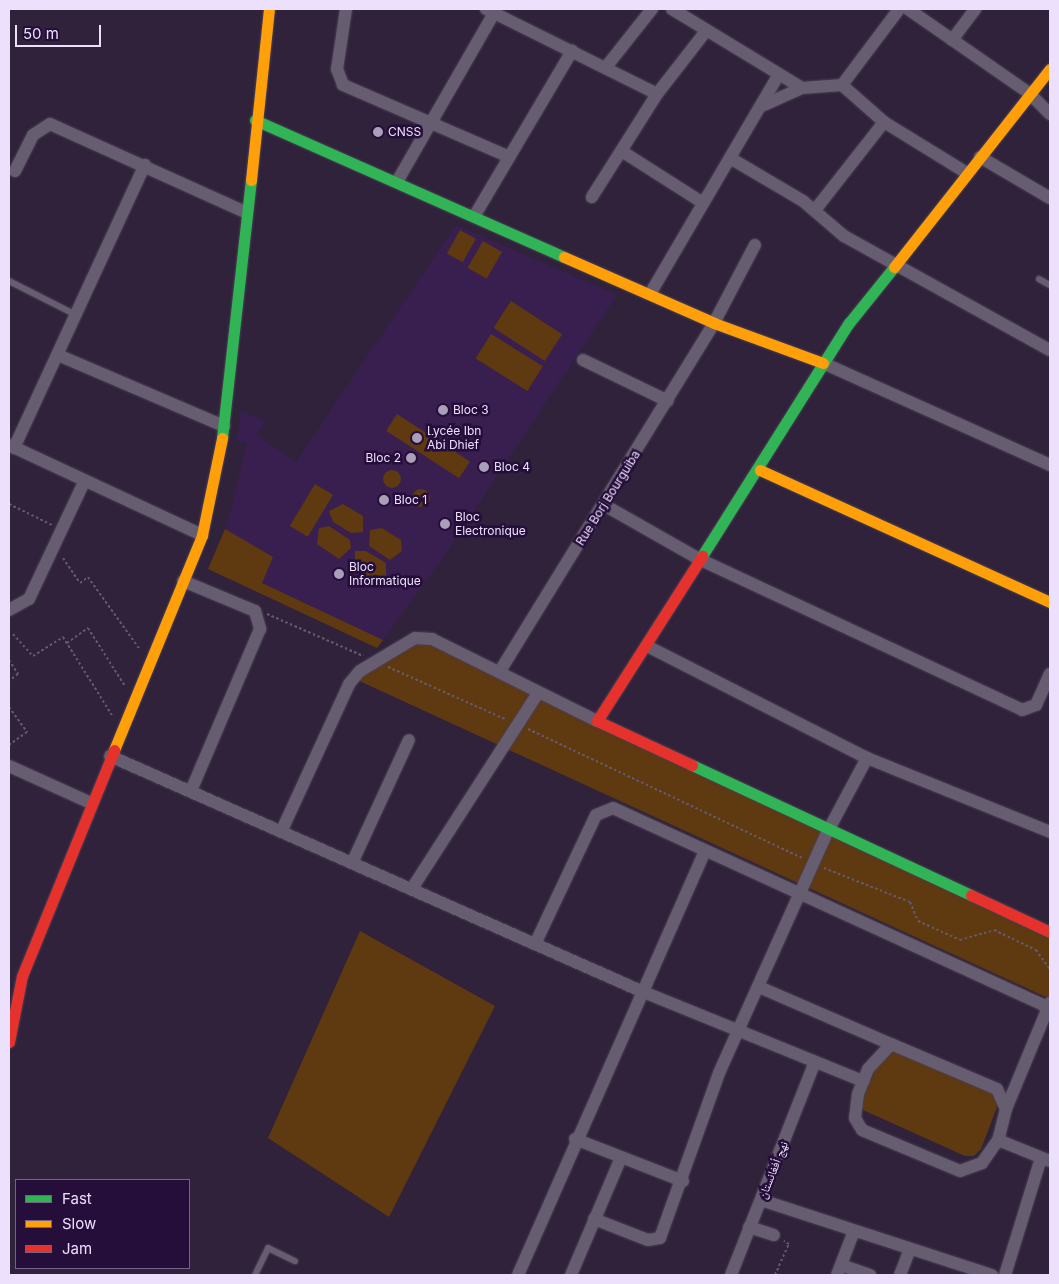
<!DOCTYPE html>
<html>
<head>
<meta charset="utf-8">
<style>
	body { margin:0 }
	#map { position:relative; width:1059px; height:1284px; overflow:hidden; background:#2f223a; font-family:Inter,"Noto Naskh Arabic",sans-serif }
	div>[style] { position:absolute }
	.built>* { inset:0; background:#391f4f }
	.green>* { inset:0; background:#5f3910; transform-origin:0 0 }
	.round { border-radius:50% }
	.path>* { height:2px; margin-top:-1px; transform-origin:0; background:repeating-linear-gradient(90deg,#645a6d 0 2.5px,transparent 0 5px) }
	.roads { filter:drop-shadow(0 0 1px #4a3f54) drop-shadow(0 0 1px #4a3f54) }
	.lane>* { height:6px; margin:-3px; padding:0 3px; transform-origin:3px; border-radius:3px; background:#665d70 }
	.street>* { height:12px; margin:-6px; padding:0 6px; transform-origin:6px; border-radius:6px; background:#665d70 }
	.fast>* { height:11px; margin:-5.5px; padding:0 5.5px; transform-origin:5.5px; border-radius:5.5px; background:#30b455 }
	.slow>* { height:11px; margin:-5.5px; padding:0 5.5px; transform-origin:5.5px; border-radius:5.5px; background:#ff9f0a }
	.jam>* { height:11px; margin:-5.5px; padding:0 5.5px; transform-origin:5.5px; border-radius:5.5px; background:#e5322d }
	.dots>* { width:14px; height:14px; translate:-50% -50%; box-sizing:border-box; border:2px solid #260e3a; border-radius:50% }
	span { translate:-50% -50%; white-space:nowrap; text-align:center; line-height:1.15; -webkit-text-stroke:5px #260e3a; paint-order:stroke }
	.poi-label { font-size:12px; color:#ede0fd }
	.left { translate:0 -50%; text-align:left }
	.right { translate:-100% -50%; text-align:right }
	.street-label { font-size:12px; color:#ede0fd }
	.frame { position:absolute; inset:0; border:10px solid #ede0fd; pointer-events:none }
	.legend { position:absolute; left:15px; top:1179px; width:175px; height:90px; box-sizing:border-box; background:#260e3a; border:1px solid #766288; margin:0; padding:6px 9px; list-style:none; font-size:15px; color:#ede0fd }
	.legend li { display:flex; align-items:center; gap:10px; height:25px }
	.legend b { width:25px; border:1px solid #766288 }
	.scale { position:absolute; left:15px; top:25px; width:86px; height:22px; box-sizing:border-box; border:2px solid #ede0fd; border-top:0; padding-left:6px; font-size:15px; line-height:18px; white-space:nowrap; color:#ede0fd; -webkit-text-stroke:4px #260e3a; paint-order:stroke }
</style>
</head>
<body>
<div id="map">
	<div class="built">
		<i style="clip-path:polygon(456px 225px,617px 295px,437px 566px,377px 648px,208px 569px,228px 522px,247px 443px,237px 441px,241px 411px,266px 421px,256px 435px,296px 462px)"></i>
	</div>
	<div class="green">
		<i style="left:460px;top:230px;width:18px;height:27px;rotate:29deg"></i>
		<i style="left:483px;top:241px;width:22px;height:31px;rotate:30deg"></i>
		<i style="left:511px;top:301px;width:61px;height:32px;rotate:33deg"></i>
		<i style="left:491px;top:334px;width:61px;height:29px;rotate:32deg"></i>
		<i style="left:397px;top:414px;width:87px;height:20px;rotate:33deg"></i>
		<i class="round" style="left:383px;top:470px;width:18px;height:18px"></i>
		<i style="left:315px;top:484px;width:21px;height:49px;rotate:31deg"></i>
		<i class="round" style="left:412px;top:489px;width:18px;height:18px"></i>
		<i style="clip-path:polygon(343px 504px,363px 516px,363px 532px,351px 533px,333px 522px,329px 511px)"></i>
		<i style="clip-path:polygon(329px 526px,350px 540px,351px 548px,339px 559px,317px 544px,319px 528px)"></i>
		<i style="clip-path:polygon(382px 528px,401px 540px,402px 551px,390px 560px,369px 546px,370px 530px)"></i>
		<i style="clip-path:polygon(225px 529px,273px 557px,262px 583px,383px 640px,377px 648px,208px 569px)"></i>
		<i style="clip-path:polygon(355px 551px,366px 551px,386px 563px,386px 576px,376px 583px,355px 569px)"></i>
		<i style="clip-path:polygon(426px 643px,1050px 935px,1050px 999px,355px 679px,413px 644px)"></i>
		<i style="clip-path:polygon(360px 931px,495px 1006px,389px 1217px,268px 1138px)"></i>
		<i style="clip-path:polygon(899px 1049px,989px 1088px,999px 1102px,981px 1149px,974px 1156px,965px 1156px,863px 1110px,862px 1100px,882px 1055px)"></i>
	</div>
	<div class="path">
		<i style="left:9px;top:504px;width:48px;rotate:26deg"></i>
		<i style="left:63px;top:558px;width:30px;rotate:56deg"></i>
		<i style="left:80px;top:583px;width:10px;rotate:-37deg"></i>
		<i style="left:88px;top:577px;width:90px;rotate:54.5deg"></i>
		<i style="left:267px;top:614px;width:105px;rotate:23.6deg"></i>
		<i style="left:13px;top:634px;width:30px;rotate:48deg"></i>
		<i style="left:33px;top:656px;width:36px;rotate:-32deg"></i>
		<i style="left:63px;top:637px;width:92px;rotate:57.9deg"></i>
		<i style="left:67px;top:643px;width:26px;rotate:-36deg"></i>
		<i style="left:88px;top:628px;width:69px;rotate:57.5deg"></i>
		<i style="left:9px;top:660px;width:17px;rotate:57deg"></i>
		<i style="left:18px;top:674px;width:11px;rotate:142deg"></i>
		<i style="left:388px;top:667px;width:130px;rotate:24deg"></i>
		<i style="left:9px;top:707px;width:31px;rotate:54deg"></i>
		<i style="left:27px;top:732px;width:22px;rotate:144deg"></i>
		<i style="left:528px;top:729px;width:303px;rotate:25.2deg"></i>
		<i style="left:824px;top:868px;width:92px;rotate:21.6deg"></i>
		<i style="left:910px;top:902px;width:21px;rotate:67deg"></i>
		<i style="left:918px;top:921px;width:46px;rotate:24.3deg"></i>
		<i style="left:960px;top:940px;width:35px;rotate:-16deg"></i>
		<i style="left:994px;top:930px;width:47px;rotate:25.5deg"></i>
		<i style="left:1036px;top:950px;width:24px;rotate:54deg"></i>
		<i style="left:775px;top:1275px;width:34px;rotate:-66deg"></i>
		<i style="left:789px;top:1244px;width:6px;rotate:-149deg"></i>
	</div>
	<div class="roads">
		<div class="lane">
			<i style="left:1039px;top:279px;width:13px;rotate:29deg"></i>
			<i style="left:9px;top:281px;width:75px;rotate:26.9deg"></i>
			<i style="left:255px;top:1275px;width:30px;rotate:-64deg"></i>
			<i style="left:268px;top:1248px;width:30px;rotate:26deg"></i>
		</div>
		<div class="street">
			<i style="left:346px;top:9px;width:61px;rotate:98.5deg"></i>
			<i style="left:337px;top:69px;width:17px;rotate:69deg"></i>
			<i style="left:343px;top:85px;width:181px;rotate:23.4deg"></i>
			<i style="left:486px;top:9px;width:191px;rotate:26.4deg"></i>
			<i style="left:657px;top:94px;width:122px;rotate:122.3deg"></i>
			<i style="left:672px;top:9px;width:152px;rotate:31.3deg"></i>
			<i style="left:802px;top:88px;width:40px;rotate:-4.3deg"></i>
			<i style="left:842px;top:85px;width:56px;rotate:41.4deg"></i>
			<i style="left:884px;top:122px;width:97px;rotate:31.6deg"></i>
			<i style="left:908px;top:9px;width:147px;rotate:34.8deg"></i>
			<i style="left:1029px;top:93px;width:30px;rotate:45deg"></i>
			<i style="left:952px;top:40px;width:39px;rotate:-53deg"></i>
			<i style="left:606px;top:67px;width:74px;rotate:-51.6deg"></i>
			<i style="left:842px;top:85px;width:95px;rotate:-53.1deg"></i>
			<i style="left:657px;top:94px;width:80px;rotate:-52.1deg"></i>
			<i style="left:764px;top:105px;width:42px;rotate:-24.1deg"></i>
			<i style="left:623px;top:152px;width:95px;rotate:32.5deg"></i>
			<i style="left:980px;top:157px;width:81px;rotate:30.4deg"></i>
			<i style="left:730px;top:158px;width:85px;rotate:30.5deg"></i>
			<i style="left:803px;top:201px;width:54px;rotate:40.5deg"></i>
			<i style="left:844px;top:236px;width:235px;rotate:29deg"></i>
			<i style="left:15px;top:171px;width:40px;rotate:-63.4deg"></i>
			<i style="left:33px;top:135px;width:20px;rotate:-33deg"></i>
			<i style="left:50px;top:124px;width:214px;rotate:24.3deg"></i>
			<i style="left:398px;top:180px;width:193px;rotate:-60.1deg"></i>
			<i style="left:815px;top:210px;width:112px;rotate:-51.9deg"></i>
			<i style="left:475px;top:215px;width:191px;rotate:-59.4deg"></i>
			<i style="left:650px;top:294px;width:253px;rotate:-59.6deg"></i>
			<i style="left:58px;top:355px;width:181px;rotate:23.2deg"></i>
			<i style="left:583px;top:360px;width:94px;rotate:25.8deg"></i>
			<i style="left:823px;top:363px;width:249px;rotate:24.2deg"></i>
			<i style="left:9px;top:445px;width:213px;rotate:25deg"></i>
			<i style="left:14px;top:448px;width:312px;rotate:-65.2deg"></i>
			<i style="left:604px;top:505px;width:112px;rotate:29.6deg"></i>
			<i style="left:701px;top:560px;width:354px;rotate:25deg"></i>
			<i style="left:1022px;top:710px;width:15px;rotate:-20deg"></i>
			<i style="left:1036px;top:705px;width:34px;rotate:-66deg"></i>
			<i style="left:183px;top:581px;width:78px;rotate:22.6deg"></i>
			<i style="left:255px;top:611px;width:19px;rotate:74deg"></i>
			<i style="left:260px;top:629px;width:176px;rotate:113.1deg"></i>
			<i style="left:9px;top:610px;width:23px;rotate:-29deg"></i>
			<i style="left:29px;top:599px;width:129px;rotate:-64.8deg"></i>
			<i style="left:647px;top:646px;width:247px;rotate:27deg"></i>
			<i style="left:867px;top:758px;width:197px;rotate:22deg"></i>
			<i style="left:500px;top:671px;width:409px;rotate:-58.4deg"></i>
			<i style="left:714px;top:323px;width:88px;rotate:-62.3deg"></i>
			<i style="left:110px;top:756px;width:581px;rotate:23.87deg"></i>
			<i style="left:641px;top:991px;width:240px;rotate:22.1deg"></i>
			<i style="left:9px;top:766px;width:90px;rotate:24.3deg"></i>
			<i style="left:282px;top:830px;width:161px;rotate:-65.3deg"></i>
			<i style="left:349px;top:684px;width:17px;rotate:-50deg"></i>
			<i style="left:360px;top:671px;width:64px;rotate:-31deg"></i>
			<i style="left:415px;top:638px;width:17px;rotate:3deg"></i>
			<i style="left:432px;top:639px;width:184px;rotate:26.4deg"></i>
			<i style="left:353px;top:861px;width:133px;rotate:-65.2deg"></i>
			<i style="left:413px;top:887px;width:231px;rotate:-57.2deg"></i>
			<i style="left:536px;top:942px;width:140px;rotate:-64.7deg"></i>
			<i style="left:596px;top:815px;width:18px;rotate:-22deg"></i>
			<i style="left:613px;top:808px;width:478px;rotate:24.6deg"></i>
			<i style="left:759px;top:987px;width:144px;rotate:23.4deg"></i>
			<i style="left:891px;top:1044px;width:115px;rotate:23deg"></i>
			<i style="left:997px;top:1089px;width:22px;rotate:66deg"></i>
			<i style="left:1006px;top:1109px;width:32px;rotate:104deg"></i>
			<i style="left:998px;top:1140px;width:28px;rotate:125deg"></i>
			<i style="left:982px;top:1163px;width:23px;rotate:160deg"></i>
			<i style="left:960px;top:1171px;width:106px;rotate:-157.3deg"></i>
			<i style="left:862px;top:1130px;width:14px;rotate:-120deg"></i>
			<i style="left:855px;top:1118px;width:24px;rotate:-83deg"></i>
			<i style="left:858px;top:1094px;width:27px;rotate:-68deg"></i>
			<i style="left:868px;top:1069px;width:34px;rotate:-47deg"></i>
			<i style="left:1006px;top:1109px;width:115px;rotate:-67.5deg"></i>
			<i style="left:575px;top:1139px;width:116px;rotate:21.3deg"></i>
			<i style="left:998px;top:1140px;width:56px;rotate:22deg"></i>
			<i style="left:761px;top:1200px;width:243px;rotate:18deg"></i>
			<i style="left:594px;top:1219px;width:58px;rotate:21.3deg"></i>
			<i style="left:648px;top:1240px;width:12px;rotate:-9deg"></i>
			<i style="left:660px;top:1238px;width:175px;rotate:-70.3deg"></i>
			<i style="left:719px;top:1073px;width:265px;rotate:-65.8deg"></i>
			<i style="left:828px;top:831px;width:83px;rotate:-61.9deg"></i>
			<i style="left:749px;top:1227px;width:26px;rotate:18deg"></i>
			<i style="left:841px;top:1265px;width:31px;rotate:19deg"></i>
			<i style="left:518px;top:1275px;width:462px;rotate:-66.2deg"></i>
			<i style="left:571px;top:1275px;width:127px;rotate:-66.9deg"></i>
			<i style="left:731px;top:1275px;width:227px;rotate:-68.5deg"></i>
			<i style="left:837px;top:1275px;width:47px;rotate:-68.9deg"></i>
			<i style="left:900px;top:1275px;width:28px;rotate:-69deg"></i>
			<i style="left:1005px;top:1275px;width:122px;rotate:-72.9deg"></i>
		</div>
		<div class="fast">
			<i style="left:255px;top:120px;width:338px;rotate:23.9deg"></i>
			<i style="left:222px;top:438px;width:260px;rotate:-83.6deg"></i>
			<i style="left:702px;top:556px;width:275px;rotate:-57.8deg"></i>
			<i style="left:849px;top:323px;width:72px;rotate:-51.2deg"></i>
			<i style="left:692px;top:765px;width:308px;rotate:25deg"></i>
		</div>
		<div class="slow">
			<i style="left:251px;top:180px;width:172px;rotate:-84deg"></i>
			<i style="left:564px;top:257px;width:164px;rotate:23.7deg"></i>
			<i style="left:714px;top:323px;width:116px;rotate:20.2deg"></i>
			<i style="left:894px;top:267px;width:252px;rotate:-51.8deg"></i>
			<i style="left:760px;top:470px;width:319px;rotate:24.5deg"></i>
			<i style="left:114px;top:750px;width:232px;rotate:-67.7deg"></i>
			<i style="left:202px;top:535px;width:99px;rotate:-78.3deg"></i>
		</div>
		<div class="jam">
			<i style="left:692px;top:765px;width:105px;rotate:-155.1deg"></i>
			<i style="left:597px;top:721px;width:196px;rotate:-57.5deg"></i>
			<i style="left:971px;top:895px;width:87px;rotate:25.1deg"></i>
			<i style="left:9px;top:1042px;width:67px;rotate:-78.9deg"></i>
			<i style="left:22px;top:976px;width:244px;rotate:-67.8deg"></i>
		</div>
	</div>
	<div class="dots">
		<i style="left:378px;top:132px;background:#aa9eb9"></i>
		<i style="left:443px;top:410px;background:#aa9eb9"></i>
		<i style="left:417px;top:438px;background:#aa9eb9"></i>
		<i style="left:411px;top:458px;background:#aa9eb9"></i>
		<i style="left:484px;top:467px;background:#aa9eb9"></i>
		<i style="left:384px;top:500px;background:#aa9eb9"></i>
		<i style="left:445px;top:524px;background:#aa9eb9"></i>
		<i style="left:339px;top:574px;background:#aa9eb9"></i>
	</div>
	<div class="poi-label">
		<span class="left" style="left:388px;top:132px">CNSS</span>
		<span class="left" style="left:453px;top:410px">Bloc 3</span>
		<span class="left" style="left:427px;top:438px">Lycée Ibn<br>Abi Dhief</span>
		<span class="right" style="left:401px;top:458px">Bloc 2</span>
		<span class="left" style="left:494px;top:467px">Bloc 4</span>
		<span class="left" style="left:394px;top:500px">Bloc 1</span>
		<span class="left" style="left:455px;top:524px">Bloc<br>Electronique</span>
		<span class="left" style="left:349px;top:574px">Bloc<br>Informatique</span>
	</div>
	<div class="street-label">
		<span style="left:608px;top:498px;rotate:-58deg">Rue Borj Bourguiba</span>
		<span style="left:773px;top:1170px;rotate:-68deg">نهج أفغانستان</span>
	</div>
	<div class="frame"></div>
	<ul class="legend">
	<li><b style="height:6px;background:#30b455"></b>Fast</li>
	<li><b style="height:6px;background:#ff9f0a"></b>Slow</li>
	<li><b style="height:6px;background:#e5322d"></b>Jam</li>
	</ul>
	<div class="scale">50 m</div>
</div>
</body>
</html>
